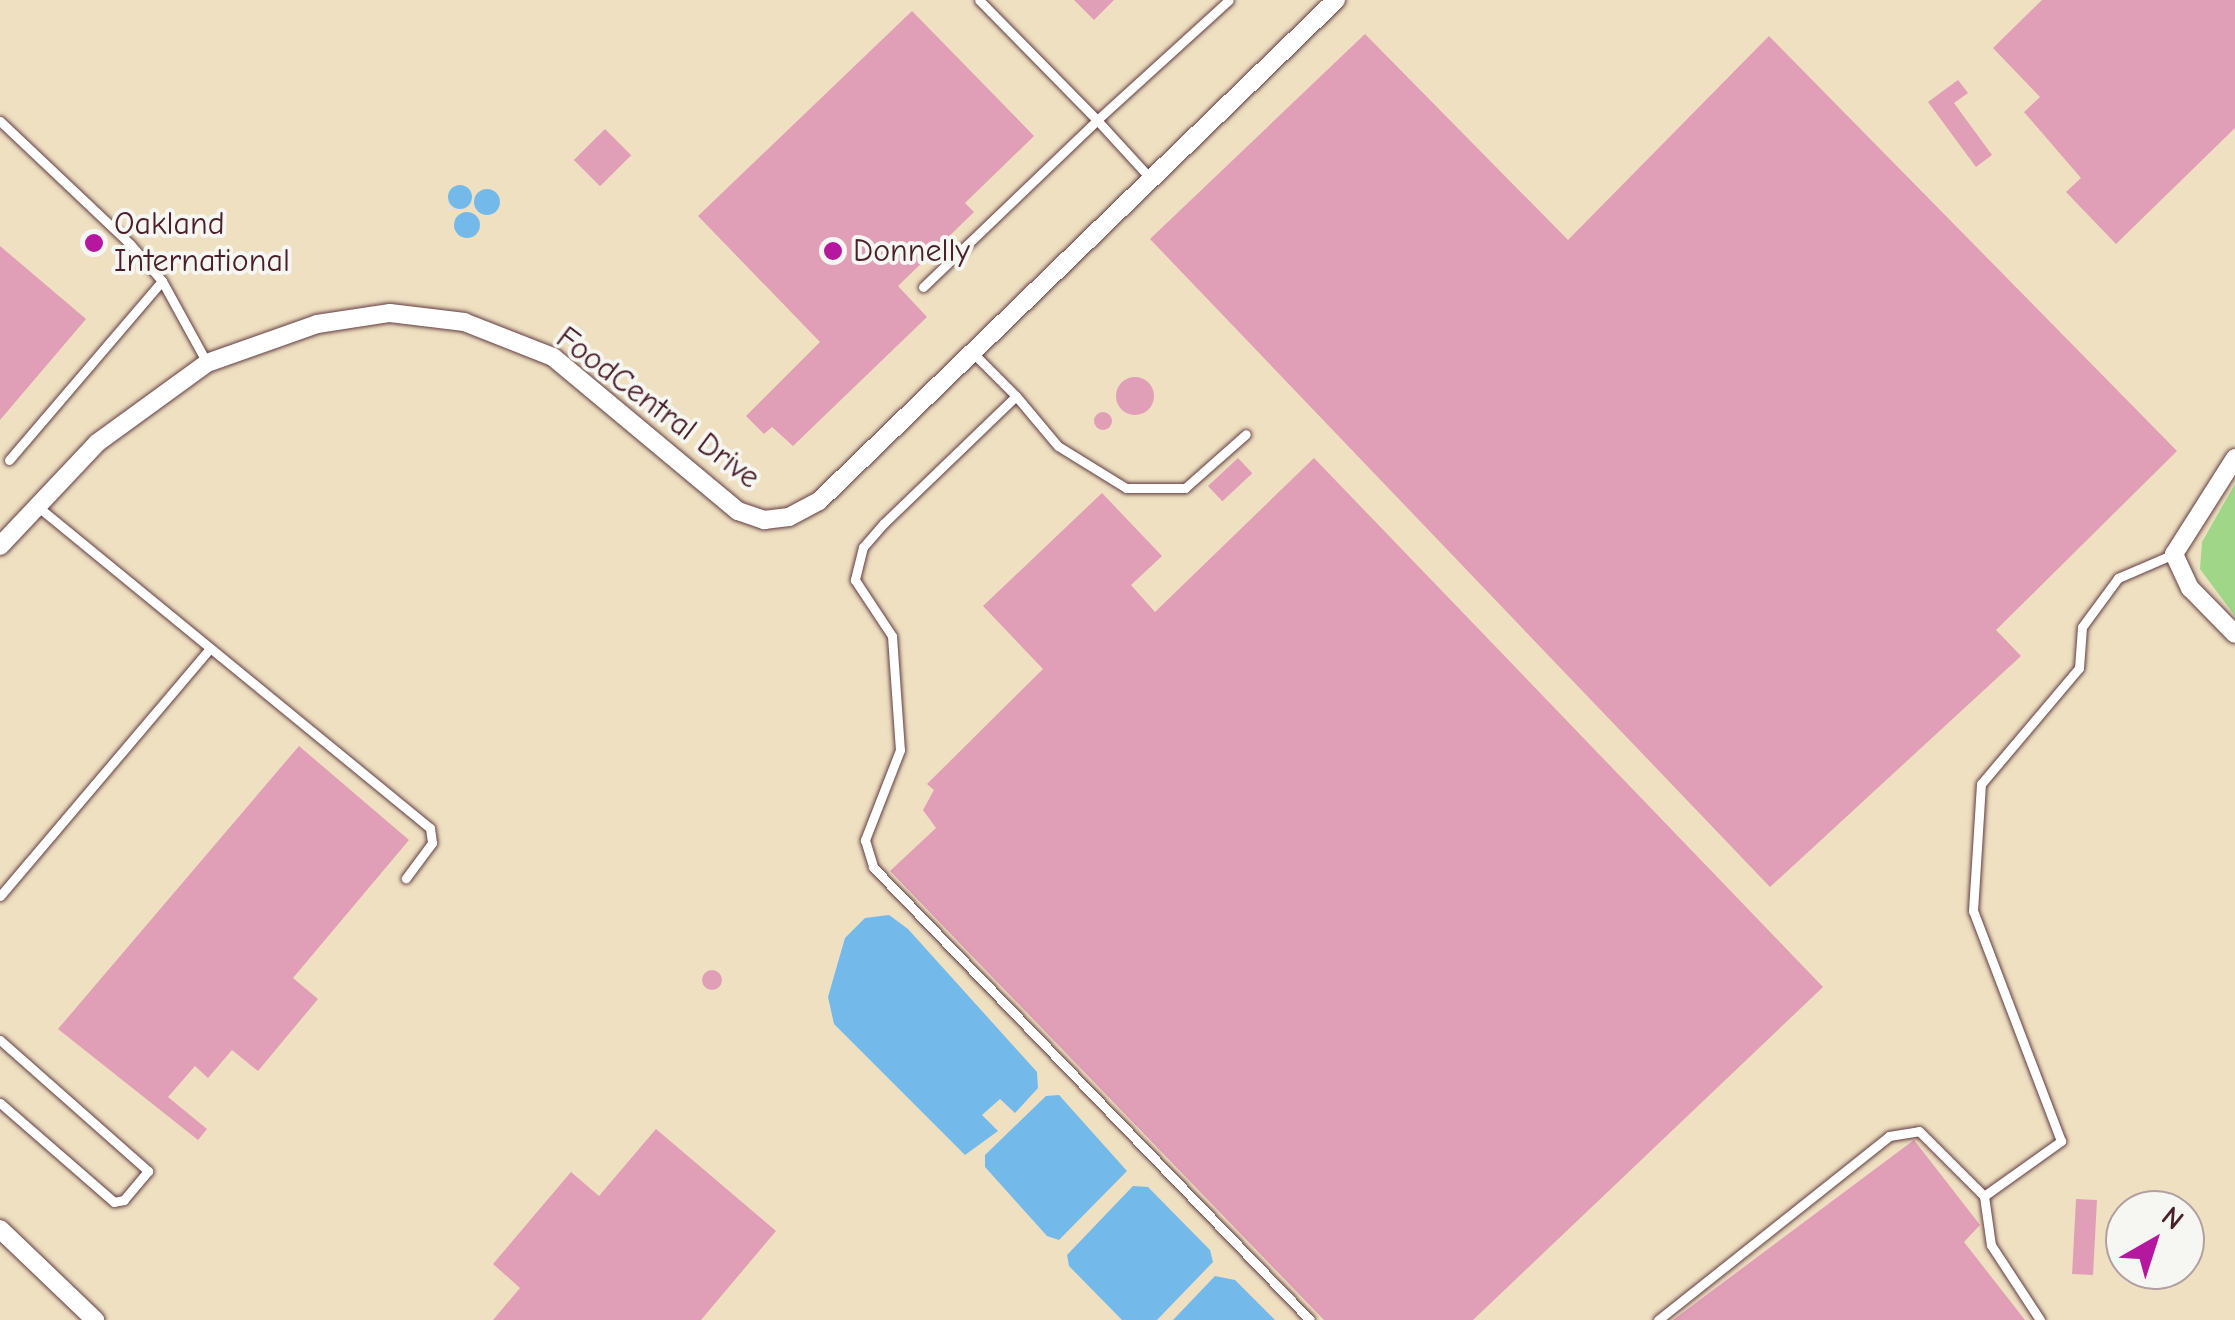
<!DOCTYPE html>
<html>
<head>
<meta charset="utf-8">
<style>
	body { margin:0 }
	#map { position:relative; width:2235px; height:1320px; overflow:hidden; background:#efe0c1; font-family:"Comic Neue",sans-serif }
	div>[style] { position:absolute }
	.green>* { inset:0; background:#9fd688 }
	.water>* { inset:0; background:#73baeb }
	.round { border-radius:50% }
	.building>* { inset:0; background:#e09eb7; transform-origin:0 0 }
	.roads { filter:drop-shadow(0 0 2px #633c42) drop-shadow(0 0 2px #633c42) }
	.service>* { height:9px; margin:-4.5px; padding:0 4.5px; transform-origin:4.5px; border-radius:4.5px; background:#fff }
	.minor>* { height:18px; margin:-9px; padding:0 9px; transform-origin:9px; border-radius:9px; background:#fff }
	.dots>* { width:28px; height:28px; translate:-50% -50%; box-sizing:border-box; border:5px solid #f6f6f2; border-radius:50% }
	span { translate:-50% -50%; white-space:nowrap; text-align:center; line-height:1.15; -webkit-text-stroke:8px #f6f6f2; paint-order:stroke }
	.poi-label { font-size:32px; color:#4a1f2b }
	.left { translate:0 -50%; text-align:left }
	.street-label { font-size:32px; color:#4a1f2b }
	.north { position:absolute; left:2105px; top:1190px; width:100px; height:100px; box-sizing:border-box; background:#f6f6f2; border:2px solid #b1a0a2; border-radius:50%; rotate:39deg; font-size:28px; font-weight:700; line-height:40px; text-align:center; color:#4a1f2b }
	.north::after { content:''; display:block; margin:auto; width:35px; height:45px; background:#b5179e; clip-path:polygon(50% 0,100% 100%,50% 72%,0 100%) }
</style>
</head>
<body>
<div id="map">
	<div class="green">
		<i style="clip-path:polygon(2235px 484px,2235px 616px,2200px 569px,2202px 542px)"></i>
	</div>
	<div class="water">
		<i class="round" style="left:448px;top:185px;width:24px;height:24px"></i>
		<i class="round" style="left:474px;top:189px;width:26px;height:26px"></i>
		<i class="round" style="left:454px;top:212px;width:26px;height:26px"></i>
		<i style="clip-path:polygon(889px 915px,908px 929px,1037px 1072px,1038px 1088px,1015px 1113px,1000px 1099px,982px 1115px,998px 1131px,965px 1155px,834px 1024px,828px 997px,845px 938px,865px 918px)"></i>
		<i style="clip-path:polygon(1059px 1095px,1127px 1171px,1059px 1240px,1047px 1236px,985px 1167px,985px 1155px,1046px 1096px)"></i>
		<i style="clip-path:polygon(1133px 1186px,1148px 1187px,1210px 1250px,1213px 1262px,1157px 1320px,1122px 1320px,1069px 1266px,1067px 1255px)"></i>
		<i style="clip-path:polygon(1215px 1276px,1235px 1280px,1275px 1320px,1173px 1320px)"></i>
	</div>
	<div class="building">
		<i style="clip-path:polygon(1074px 0,1114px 0,1094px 20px)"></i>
		<i style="clip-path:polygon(2042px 0,2235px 0,2235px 128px,2116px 244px,2066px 192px,2081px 178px,2024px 112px,2040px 97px,1993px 48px)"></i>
		<i style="clip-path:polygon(912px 11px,1034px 136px,965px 203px,974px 212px,898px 286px,927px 317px,793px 446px,772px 427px,764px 434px,746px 416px,820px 342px,698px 216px)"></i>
		<i style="clip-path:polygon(1365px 34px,1568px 240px,1769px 36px,2177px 451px,1996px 630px,2021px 656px,1770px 887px,1150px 239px)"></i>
		<i style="clip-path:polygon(1958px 80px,1968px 93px,1954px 103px,1992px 155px,1976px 167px,1928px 102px)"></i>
		<i style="left:605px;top:129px;width:37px;height:44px;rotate:45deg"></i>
		<i style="clip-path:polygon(0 246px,86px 319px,0 420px)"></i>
		<i class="round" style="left:1116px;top:377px;width:38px;height:38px"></i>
		<i class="round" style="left:1094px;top:412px;width:18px;height:18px"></i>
		<i style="left:1238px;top:458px;width:21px;height:41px;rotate:47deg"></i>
		<i style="clip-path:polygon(1314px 458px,1823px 987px,1473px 1320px,1324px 1320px,890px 871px,936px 828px,923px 810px,934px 790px,927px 784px,1043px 669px,983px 606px,1102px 493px,1162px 556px,1131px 585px,1155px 612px)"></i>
		<i style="clip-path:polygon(299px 746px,409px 840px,293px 978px,318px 999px,258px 1071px,232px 1050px,208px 1078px,195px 1066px,168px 1097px,207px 1129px,198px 1140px,58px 1029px)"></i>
		<i class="round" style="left:702px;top:970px;width:20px;height:20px"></i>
		<i style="clip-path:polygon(656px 1129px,776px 1231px,701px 1320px,493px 1320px,520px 1288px,493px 1264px,571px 1172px,599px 1196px)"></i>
		<i style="clip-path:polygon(1914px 1140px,1980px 1225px,1964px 1242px,2025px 1320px,1673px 1320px)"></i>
		<i style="left:2076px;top:1199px;width:21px;height:75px;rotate:3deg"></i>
	</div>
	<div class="roads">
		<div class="service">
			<i style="left:0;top:121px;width:179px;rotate:43.4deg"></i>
			<i style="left:130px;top:244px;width:49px;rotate:49.1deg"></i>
			<i style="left:162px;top:281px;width:94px;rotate:61.2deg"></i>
			<i style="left:1151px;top:179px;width:80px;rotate:-132.5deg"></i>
			<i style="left:1097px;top:120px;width:178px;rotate:-42.3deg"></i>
			<i style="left:923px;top:287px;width:241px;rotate:-43.8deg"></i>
			<i style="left:1097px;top:120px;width:168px;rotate:-134.5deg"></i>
			<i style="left:973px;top:353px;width:61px;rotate:45deg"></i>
			<i style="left:1016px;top:396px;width:183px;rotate:136.1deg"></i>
			<i style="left:884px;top:523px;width:32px;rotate:131deg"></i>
			<i style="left:863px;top:547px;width:34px;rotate:104deg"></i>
			<i style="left:855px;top:580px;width:67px;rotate:56.5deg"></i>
			<i style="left:892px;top:636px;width:114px;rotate:86deg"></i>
			<i style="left:900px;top:750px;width:97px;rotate:111.3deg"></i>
			<i style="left:865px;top:840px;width:28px;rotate:73deg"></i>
			<i style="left:873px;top:867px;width:629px;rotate:46.03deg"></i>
			<i style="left:1016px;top:396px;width:65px;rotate:50deg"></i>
			<i style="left:1058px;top:446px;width:80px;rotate:31.7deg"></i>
			<i style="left:1126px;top:488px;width:59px"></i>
			<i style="left:1185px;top:488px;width:81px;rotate:-41.5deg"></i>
			<i style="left:9px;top:460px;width:235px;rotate:-49.5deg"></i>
			<i style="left:37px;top:506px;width:508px;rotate:39.33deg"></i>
			<i style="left:430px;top:828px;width:15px;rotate:82deg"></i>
			<i style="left:432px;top:843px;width:44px;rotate:126.6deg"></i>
			<i style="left:0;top:896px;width:321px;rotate:-49.7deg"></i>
			<i style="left:0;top:1040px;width:198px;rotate:41.5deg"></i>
			<i style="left:148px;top:1171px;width:38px;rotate:130deg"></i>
			<i style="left:124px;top:1200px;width:10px;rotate:169deg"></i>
			<i style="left:114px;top:1202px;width:151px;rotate:-139deg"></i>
			<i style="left:1984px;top:1196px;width:95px;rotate:-35.5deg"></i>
			<i style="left:2061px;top:1141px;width:246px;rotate:-110.9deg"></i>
			<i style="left:1973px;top:911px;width:127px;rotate:-86.4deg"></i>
			<i style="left:1981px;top:784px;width:152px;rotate:-49.8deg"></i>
			<i style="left:2079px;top:668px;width:41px;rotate:-85.8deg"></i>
			<i style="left:2082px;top:627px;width:61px;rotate:-53.7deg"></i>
			<i style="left:2118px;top:578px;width:61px;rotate:-23.2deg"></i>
			<i style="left:1658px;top:1320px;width:295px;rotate:-38.5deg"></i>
			<i style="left:1889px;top:1136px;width:30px;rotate:-9deg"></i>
			<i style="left:1919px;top:1131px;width:92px;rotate:45deg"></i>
			<i style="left:1984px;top:1196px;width:49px;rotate:81.9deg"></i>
			<i style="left:1991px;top:1245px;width:90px;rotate:56.8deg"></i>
		</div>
		<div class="minor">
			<i style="left:2235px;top:458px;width:114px;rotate:122.4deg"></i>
			<i style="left:2174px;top:554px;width:38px;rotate:65deg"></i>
			<i style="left:2190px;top:588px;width:64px;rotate:45.6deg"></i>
			<i style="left:0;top:546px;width:141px;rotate:-46.7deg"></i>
			<i style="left:97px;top:443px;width:136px;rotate:-36deg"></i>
			<i style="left:207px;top:363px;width:117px;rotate:-19.5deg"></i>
			<i style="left:317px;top:324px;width:74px;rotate:-8.6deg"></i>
			<i style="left:390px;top:313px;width:75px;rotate:6.9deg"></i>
			<i style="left:464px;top:322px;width:96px;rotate:21.5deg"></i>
			<i style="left:553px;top:357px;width:241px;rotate:39.8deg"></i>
			<i style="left:738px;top:511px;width:28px;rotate:19deg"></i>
			<i style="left:764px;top:520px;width:25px;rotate:-7deg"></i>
			<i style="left:789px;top:517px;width:34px;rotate:-28deg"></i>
			<i style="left:819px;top:501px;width:720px;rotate:-44.1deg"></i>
			<i style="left:0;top:1229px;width:132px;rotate:43.8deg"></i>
		</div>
	</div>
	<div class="dots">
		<i style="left:94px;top:243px;background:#b5179e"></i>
		<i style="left:833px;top:251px;background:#b5179e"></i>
	</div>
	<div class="poi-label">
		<span class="left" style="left:114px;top:243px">Oakland<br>International</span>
		<span class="left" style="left:853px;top:251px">Donnelly</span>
	</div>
	<div class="street-label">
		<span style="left:658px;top:408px;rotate:37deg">FoodCentral Drive</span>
	</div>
	<div class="north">N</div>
</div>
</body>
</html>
